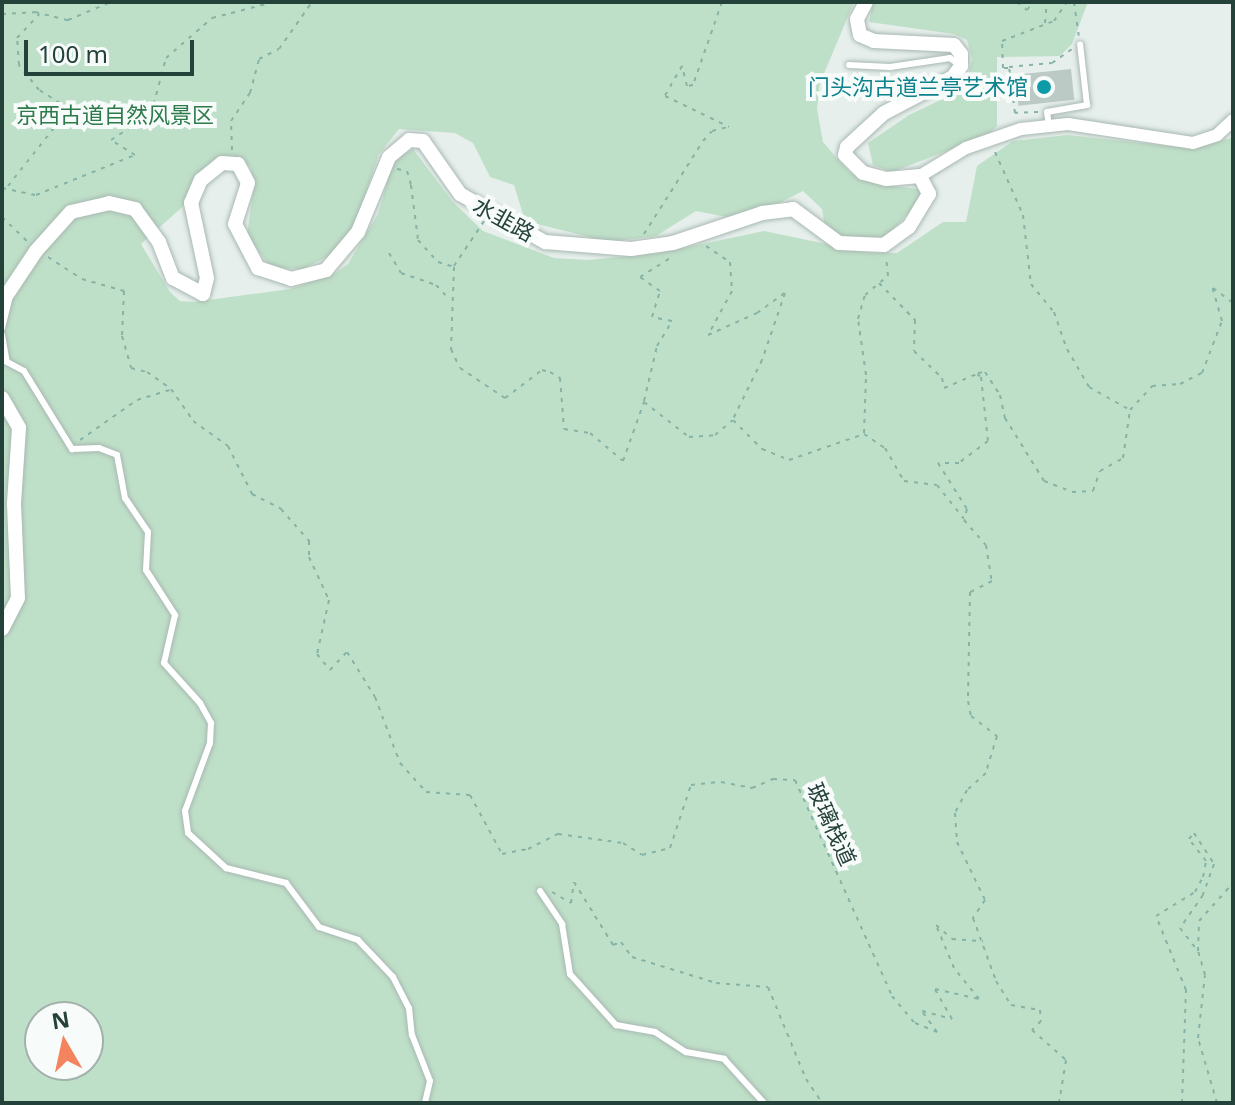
<!DOCTYPE html>
<html>
<head>
<meta charset="utf-8">
<style>
	body { margin:0 }
	#map { position:relative; width:1235px; height:1105px; overflow:hidden; background:#e6efeb; font-family:"Noto Sans","Noto Sans SC",sans-serif }
	div>[style] { position:absolute }
	.green>* { inset:0; background:#bfe0c8 }
	.building>* { inset:0; background:#bbcac4; transform-origin:0 0 }
	.path>* { height:2px; margin-top:-1px; transform-origin:0; background:repeating-linear-gradient(90deg,#86b3a5 0 4px,transparent 0 10px) }
	.roads { filter:drop-shadow(0 0 2px #a8b8b2) drop-shadow(0 0 2px #a8b8b2) }
	.service>* { height:6px; margin:-3px; padding:0 3px; transform-origin:3px; border-radius:3px; background:#fff }
	.minor>* { height:12px; margin:-6px; padding:0 6px; transform-origin:6px; border-radius:6px; background:#fff }
	.tertiary>* { height:14px; margin:-7px; padding:0 7px; transform-origin:7px; border-radius:7px; background:#fff }
	.dots>* { width:22px; height:22px; translate:-50% -50%; box-sizing:border-box; border:4px solid #f7fbf9; border-radius:50% }
	span { translate:-50% -50%; white-space:nowrap; text-align:center; line-height:1.15; -webkit-text-stroke:8px #f7fbf9; paint-order:stroke }
	.culture-label { font-size:22px; color:#0d838f }
	.right { translate:-100% -50%; text-align:right }
	.park-label { font-size:22px; color:#2d7a4b }
	.street-label { font-size:22px; color:#24423a }
	.frame { position:absolute; inset:0; border:4px solid #24423a; pointer-events:none }
	.north { position:absolute; left:24px; top:1001px; width:80px; height:80px; box-sizing:border-box; background:#f7fbf9; border:2px solid #a3b1ad; border-radius:50%; rotate:351deg; font-size:22px; font-weight:700; line-height:32px; text-align:center; color:#24423a }
	.north::after { content:''; display:block; margin:auto; width:28px; height:36px; background:#f4845f; clip-path:polygon(50% 0,100% 100%,50% 72%,0 100%) }
	.scale { position:absolute; left:24px; top:40px; width:170px; height:36px; box-sizing:border-box; border:4px solid #24423a; border-top:0; padding-left:10px; font-size:24px; line-height:28px; white-space:nowrap; color:#24423a; -webkit-text-stroke:6px #f7fbf9; paint-order:stroke }
</style>
</head>
<body>
<div id="map">
	<div class="green">
		<i style="clip-path:polygon(evenodd,2px 2px,854px 2px,820px 83px,817px 109px,823px 142px,849px 172px,876px 184px,918px 189px,924px 196px,887px 236px,833px 241px,826px 234px,822px 209px,803px 191px,769px 208px,727px 217px,696px 211px,656px 236px,609px 242px,525px 221px,514px 185px,490px 177px,473px 143px,455px 133px,399px 129px,379px 154px,354px 228px,332px 255px,302px 269px,271px 268px,247px 235px,254px 186px,251px 168px,239px 156px,141px 244px,170px 292px,180px 301px,194px 302px,290px 289px,334px 274px,348px 264px,378px 214px,393px 161px,413px 149px,452px 201px,483px 231px,554px 258px,588px 260px,659px 253px,764px 231px,865px 252px,897px 253px,943px 222px,966px 222px,977px 166px,1013px 141px,1067px 135px,1179px 147px,1233px 138px,1233px 1103px,2px 1103px,2px 2px,40px 1017px,88px 1017px,88px 1065px,40px 1065px,40px 1017px)"></i>
		<i style="clip-path:polygon(873px 2px,1088px 2px,1072px 44px,1060px 56px,997px 57px,997px 126px,988px 135px,892px 172px,873px 165px,868px 143px,909px 115px,951px 95px,967px 79px,972px 59px,967px 40px,954px 34px,869px 22px)"></i>
	</div>
	<div class="building">
		<i style="left:1071px;top:69px;width:31px;height:56px;rotate:84deg"></i>
	</div>
	<div class="path">
		<i style="left:722px;top:2px;width:88px;rotate:109.3deg"></i>
		<i style="left:693px;top:85px;width:6px;rotate:171deg"></i>
		<i style="left:687px;top:86px;width:21px;rotate:-104deg"></i>
		<i style="left:682px;top:66px;width:34px;rotate:120deg"></i>
		<i style="left:665px;top:96px;width:71px;rotate:25.8deg"></i>
		<i style="left:1017px;top:2px;width:13px;rotate:39deg"></i>
		<i style="left:1027px;top:10px;width:10px;rotate:-53deg"></i>
		<i style="left:1074px;top:2px;width:34px;rotate:82deg"></i>
		<i style="left:2px;top:14px;width:33px;rotate:-3deg"></i>
		<i style="left:35px;top:12px;width:34px;rotate:14deg"></i>
		<i style="left:68px;top:20px;width:47px;rotate:-22.7deg"></i>
		<i style="left:1045px;top:23px;width:21px;rotate:-85deg"></i>
		<i style="left:1008px;top:68px;width:5px;rotate:180deg"></i>
		<i style="left:1003px;top:68px;width:27px;rotate:-92deg"></i>
		<i style="left:1002px;top:41px;width:56px;rotate:-21deg"></i>
		<i style="left:1054px;top:21px;width:22px;rotate:-56deg"></i>
		<i style="left:1038px;top:112px;width:23px;rotate:178deg"></i>
		<i style="left:1015px;top:113px;width:46px;rotate:-97.4deg"></i>
		<i style="left:1009px;top:67px;width:43px;rotate:-5.3deg"></i>
		<i style="left:1052px;top:63px;width:24px;rotate:-35deg"></i>
		<i style="left:232px;top:150px;width:29px;rotate:-92deg"></i>
		<i style="left:231px;top:121px;width:34px;rotate:-56deg"></i>
		<i style="left:250px;top:93px;width:35px;rotate:-75deg"></i>
		<i style="left:259px;top:59px;width:22px;rotate:-27deg"></i>
		<i style="left:279px;top:49px;width:57px;rotate:-54.9deg"></i>
		<i style="left:995px;top:152px;width:69px;rotate:66deg"></i>
		<i style="left:1023px;top:215px;width:69px;rotate:83.4deg"></i>
		<i style="left:1031px;top:284px;width:36px;rotate:51deg"></i>
		<i style="left:1054px;top:312px;width:39px;rotate:71deg"></i>
		<i style="left:1067px;top:349px;width:44px;rotate:59.9deg"></i>
		<i style="left:1089px;top:387px;width:47px;rotate:29.3deg"></i>
		<i style="left:397px;top:169px;width:10px;rotate:11deg"></i>
		<i style="left:407px;top:171px;width:15px;rotate:74deg"></i>
		<i style="left:411px;top:185px;width:55px;rotate:82.7deg"></i>
		<i style="left:418px;top:240px;width:30px;rotate:48deg"></i>
		<i style="left:438px;top:262px;width:17px;rotate:17deg"></i>
		<i style="left:454px;top:267px;width:82px;rotate:92.1deg"></i>
		<i style="left:451px;top:349px;width:21px;rotate:65deg"></i>
		<i style="left:460px;top:368px;width:54px;rotate:33.7deg"></i>
		<i style="left:505px;top:398px;width:46px;rotate:-37.1deg"></i>
		<i style="left:542px;top:370px;width:8px;rotate:14deg"></i>
		<i style="left:550px;top:372px;width:12px;rotate:31deg"></i>
		<i style="left:560px;top:378px;width:51px;rotate:85.5deg"></i>
		<i style="left:564px;top:429px;width:26px;rotate:9deg"></i>
		<i style="left:590px;top:433px;width:43px;rotate:40.3deg"></i>
		<i style="left:623px;top:461px;width:63px;rotate:-70.4deg"></i>
		<i style="left:644px;top:402px;width:57px;rotate:37.9deg"></i>
		<i style="left:689px;top:437px;width:26px;rotate:-4deg"></i>
		<i style="left:715px;top:435px;width:23px;rotate:-40deg"></i>
		<i style="left:733px;top:420px;width:41px;rotate:45deg"></i>
		<i style="left:762px;top:449px;width:29px;rotate:22deg"></i>
		<i style="left:789px;top:460px;width:79px;rotate:-19.1deg"></i>
		<i style="left:864px;top:434px;width:25px;rotate:34deg"></i>
		<i style="left:885px;top:448px;width:38px;rotate:60deg"></i>
		<i style="left:904px;top:481px;width:33px;rotate:7deg"></i>
		<i style="left:937px;top:485px;width:43px;rotate:51.5deg"></i>
		<i style="left:8px;top:186px;width:85px;rotate:-51.7deg"></i>
		<i style="left:61px;top:119px;width:16px;rotate:-94deg"></i>
		<i style="left:60px;top:103px;width:25px;rotate:-148deg"></i>
		<i style="left:39px;top:90px;width:32px;rotate:-129deg"></i>
		<i style="left:19px;top:65px;width:27px;rotate:-94deg"></i>
		<i style="left:17px;top:38px;width:33px;rotate:-47deg"></i>
		<i style="left:2px;top:188px;width:35px;rotate:12deg"></i>
		<i style="left:36px;top:195px;width:107px;rotate:-22deg"></i>
		<i style="left:135px;top:155px;width:28px;rotate:-148deg"></i>
		<i style="left:111px;top:140px;width:48px;rotate:-33deg"></i>
		<i style="left:151px;top:114px;width:58px;rotate:-75deg"></i>
		<i style="left:166px;top:58px;width:61px;rotate:-41deg"></i>
		<i style="left:212px;top:18px;width:64px;rotate:-14.5deg"></i>
		<i style="left:2px;top:217px;width:35px;rotate:44deg"></i>
		<i style="left:644px;top:234px;width:110px;rotate:-57.6deg"></i>
		<i style="left:703px;top:141px;width:13px;rotate:-48deg"></i>
		<i style="left:712px;top:131px;width:16px;rotate:-14deg"></i>
		<i style="left:706px;top:246px;width:29px;rotate:34deg"></i>
		<i style="left:730px;top:262px;width:29px;rotate:86deg"></i>
		<i style="left:732px;top:291px;width:50px;rotate:118.6deg"></i>
		<i style="left:708px;top:335px;width:54px;rotate:-24.2deg"></i>
		<i style="left:757px;top:313px;width:34px;rotate:-36deg"></i>
		<i style="left:785px;top:293px;width:71px;rotate:108.9deg"></i>
		<i style="left:762px;top:360px;width:66px;rotate:116.2deg"></i>
		<i style="left:389px;top:253px;width:23px;rotate:59deg"></i>
		<i style="left:401px;top:273px;width:37px;rotate:19deg"></i>
		<i style="left:436px;top:285px;width:18px;rotate:47deg"></i>
		<i style="left:48px;top:257px;width:40px;rotate:32.9deg"></i>
		<i style="left:82px;top:279px;width:44px;rotate:15.9deg"></i>
		<i style="left:124px;top:291px;width:45px;rotate:92.5deg"></i>
		<i style="left:122px;top:336px;width:33px;rotate:74deg"></i>
		<i style="left:131px;top:368px;width:16px;rotate:14deg"></i>
		<i style="left:147px;top:372px;width:29px;rotate:35deg"></i>
		<i style="left:171px;top:389px;width:39px;rotate:55deg"></i>
		<i style="left:193px;top:421px;width:43px;rotate:35.5deg"></i>
		<i style="left:228px;top:446px;width:54px;rotate:63.4deg"></i>
		<i style="left:252px;top:494px;width:33px;rotate:27deg"></i>
		<i style="left:281px;top:509px;width:43px;rotate:48.8deg"></i>
		<i style="left:309px;top:541px;width:16px;rotate:90deg"></i>
		<i style="left:309px;top:557px;width:47px;rotate:65.1deg"></i>
		<i style="left:329px;top:600px;width:55px;rotate:102.5deg"></i>
		<i style="left:317px;top:654px;width:21px;rotate:51deg"></i>
		<i style="left:330px;top:670px;width:25px;rotate:-47deg"></i>
		<i style="left:347px;top:652px;width:53px;rotate:58.1deg"></i>
		<i style="left:375px;top:697px;width:71px;rotate:69.3deg"></i>
		<i style="left:400px;top:763px;width:39px;rotate:48deg"></i>
		<i style="left:426px;top:792px;width:44px;rotate:3.9deg"></i>
		<i style="left:470px;top:795px;width:67px;rotate:61.5deg"></i>
		<i style="left:502px;top:854px;width:26px;rotate:-11deg"></i>
		<i style="left:528px;top:849px;width:34px;rotate:-27deg"></i>
		<i style="left:558px;top:834px;width:66px;rotate:7.9deg"></i>
		<i style="left:623px;top:843px;width:22px;rotate:32deg"></i>
		<i style="left:642px;top:855px;width:29px;rotate:-14deg"></i>
		<i style="left:670px;top:848px;width:66px;rotate:-71.6deg"></i>
		<i style="left:691px;top:785px;width:30px;rotate:-6deg"></i>
		<i style="left:721px;top:782px;width:32px;rotate:11deg"></i>
		<i style="left:752px;top:788px;width:23px;rotate:-23deg"></i>
		<i style="left:773px;top:779px;width:22px;rotate:3deg"></i>
		<i style="left:795px;top:780px;width:237px;rotate:65.8deg"></i>
		<i style="left:892px;top:996px;width:35px;rotate:50deg"></i>
		<i style="left:915px;top:1023px;width:24px;rotate:22deg"></i>
		<i style="left:937px;top:1032px;width:26px;rotate:-126deg"></i>
		<i style="left:922px;top:1011px;width:31px;rotate:15deg"></i>
		<i style="left:952px;top:1019px;width:34px;rotate:-120deg"></i>
		<i style="left:935px;top:989px;width:45px;rotate:12.8deg"></i>
		<i style="left:979px;top:999px;width:40px;rotate:-129deg"></i>
		<i style="left:954px;top:968px;width:47px;rotate:-112.7deg"></i>
		<i style="left:936px;top:925px;width:21px;rotate:41deg"></i>
		<i style="left:952px;top:939px;width:31px;rotate:4deg"></i>
		<i style="left:454px;top:266px;width:54px;rotate:-56.3deg"></i>
		<i style="left:879px;top:283px;width:52px;rotate:45.8deg"></i>
		<i style="left:915px;top:320px;width:31px;rotate:92deg"></i>
		<i style="left:914px;top:351px;width:39px;rotate:44deg"></i>
		<i style="left:942px;top:378px;width:10px;rotate:79deg"></i>
		<i style="left:944px;top:388px;width:36px;rotate:-23deg"></i>
		<i style="left:977px;top:374px;width:5px;rotate:37deg"></i>
		<i style="left:981px;top:377px;width:64px;rotate:83.8deg"></i>
		<i style="left:988px;top:441px;width:36px;rotate:143deg"></i>
		<i style="left:959px;top:463px;width:21px;rotate:180deg"></i>
		<i style="left:938px;top:463px;width:54px;rotate:57.8deg"></i>
		<i style="left:967px;top:509px;width:11px;rotate:105deg"></i>
		<i style="left:964px;top:520px;width:33px;rotate:49deg"></i>
		<i style="left:986px;top:545px;width:36px;rotate:81deg"></i>
		<i style="left:992px;top:581px;width:25px;rotate:153deg"></i>
		<i style="left:970px;top:592px;width:109px;rotate:91.1deg"></i>
		<i style="left:968px;top:701px;width:15px;rotate:79deg"></i>
		<i style="left:971px;top:716px;width:33px;rotate:38deg"></i>
		<i style="left:997px;top:736px;width:39px;rotate:107deg"></i>
		<i style="left:986px;top:773px;width:25px;rotate:138deg"></i>
		<i style="left:967px;top:790px;width:26px;rotate:118deg"></i>
		<i style="left:955px;top:813px;width:29px;rotate:86deg"></i>
		<i style="left:957px;top:842px;width:64px;rotate:64.2deg"></i>
		<i style="left:985px;top:900px;width:22px;rotate:124deg"></i>
		<i style="left:973px;top:918px;width:67px;rotate:69.9deg"></i>
		<i style="left:996px;top:981px;width:28px;rotate:58deg"></i>
		<i style="left:1011px;top:1005px;width:29px;rotate:10deg"></i>
		<i style="left:1040px;top:1010px;width:11px;rotate:85deg"></i>
		<i style="left:1041px;top:1021px;width:13px;rotate:135deg"></i>
		<i style="left:1032px;top:1030px;width:45px;rotate:41.4deg"></i>
		<i style="left:1066px;top:1060px;width:44px;rotate:99.2deg"></i>
		<i style="left:1213px;top:288px;width:25px;rotate:37deg"></i>
		<i style="left:978px;top:373px;width:7px;rotate:-8deg"></i>
		<i style="left:985px;top:372px;width:27px;rotate:57deg"></i>
		<i style="left:1000px;top:395px;width:24px;rotate:78deg"></i>
		<i style="left:1005px;top:418px;width:74px;rotate:58.2deg"></i>
		<i style="left:1044px;top:481px;width:30px;rotate:21deg"></i>
		<i style="left:1072px;top:492px;width:21px;rotate:-3deg"></i>
		<i style="left:1093px;top:491px;width:21px;rotate:-71deg"></i>
		<i style="left:1100px;top:471px;width:26px;rotate:-29deg"></i>
		<i style="left:1123px;top:458px;width:49px;rotate:-81.7deg"></i>
		<i style="left:1130px;top:410px;width:33px;rotate:-47deg"></i>
		<i style="left:1152px;top:386px;width:28px;rotate:-4deg"></i>
		<i style="left:1180px;top:384px;width:25px;rotate:-27deg"></i>
		<i style="left:1202px;top:373px;width:56px;rotate:-69deg"></i>
		<i style="left:1222px;top:321px;width:35px;rotate:-106deg"></i>
		<i style="left:644px;top:401px;width:57px;rotate:-76.7deg"></i>
		<i style="left:657px;top:346px;width:29px;rotate:-59deg"></i>
		<i style="left:672px;top:321px;width:20px;rotate:-169deg"></i>
		<i style="left:652px;top:317px;width:27px;rotate:-73deg"></i>
		<i style="left:660px;top:291px;width:24px;rotate:-145deg"></i>
		<i style="left:640px;top:277px;width:36px;rotate:-32deg"></i>
		<i style="left:864px;top:433px;width:58px;rotate:-88deg"></i>
		<i style="left:866px;top:375px;width:57px;rotate:-98.1deg"></i>
		<i style="left:858px;top:319px;width:25px;rotate:-74deg"></i>
		<i style="left:865px;top:295px;width:30px;rotate:-40deg"></i>
		<i style="left:888px;top:276px;width:19px;rotate:-96deg"></i>
		<i style="left:80px;top:440px;width:70px;rotate:-35.1deg"></i>
		<i style="left:137px;top:400px;width:34px;rotate:-17deg"></i>
		<i style="left:552px;top:892px;width:22px;rotate:30deg"></i>
		<i style="left:571px;top:903px;width:21px;rotate:-82deg"></i>
		<i style="left:574px;top:882px;width:74px;rotate:58.2deg"></i>
		<i style="left:613px;top:945px;width:9px;rotate:-21deg"></i>
		<i style="left:621px;top:942px;width:19px;rotate:54deg"></i>
		<i style="left:632px;top:957px;width:88px;rotate:17.2deg"></i>
		<i style="left:716px;top:983px;width:52px;rotate:4.4deg"></i>
		<i style="left:768px;top:987px;width:100px;rotate:67.6deg"></i>
		<i style="left:806px;top:1079px;width:29px;rotate:56deg"></i>
		<i style="left:1233px;top:929px;width:2px;rotate:90deg"></i>
		<i style="left:1182px;top:1103px;width:113px;rotate:-88deg"></i>
		<i style="left:1186px;top:990px;width:80px;rotate:-112.1deg"></i>
		<i style="left:1156px;top:916px;width:46px;rotate:-31.6deg"></i>
		<i style="left:1195px;top:892px;width:17px;rotate:-62deg"></i>
		<i style="left:1203px;top:877px;width:16px;rotate:-79deg"></i>
		<i style="left:1206px;top:861px;width:28px;rotate:-128deg"></i>
		<i style="left:1189px;top:839px;width:8px;rotate:-50deg"></i>
		<i style="left:1194px;top:833px;width:37px;rotate:57deg"></i>
		<i style="left:1214px;top:864px;width:33px;rotate:110deg"></i>
		<i style="left:1203px;top:895px;width:40px;rotate:124.9deg"></i>
		<i style="left:1180px;top:928px;width:29px;rotate:52deg"></i>
		<i style="left:1217px;top:1103px;width:68px;rotate:-106.3deg"></i>
		<i style="left:1198px;top:1038px;width:63px;rotate:-83.7deg"></i>
		<i style="left:1205px;top:975px;width:25px;rotate:-106deg"></i>
		<i style="left:1198px;top:951px;width:30px;rotate:-88deg"></i>
		<i style="left:1199px;top:921px;width:51px;rotate:-48.2deg"></i>
	</div>
	<div class="roads">
		<div class="service">
			<i style="left:849px;top:65px;width:41px;rotate:2.8deg"></i>
			<i style="left:890px;top:67px;width:61px;rotate:-8.5deg"></i>
			<i style="left:950px;top:58px;width:10px;rotate:37deg"></i>
			<i style="left:1049px;top:126px;width:14px;rotate:-98deg"></i>
			<i style="left:1047px;top:112px;width:41px;rotate:-9.9deg"></i>
			<i style="left:1087px;top:105px;width:61px;rotate:-96.5deg"></i>
			<i style="left:2px;top:328px;width:29px;rotate:-76deg"></i>
			<i style="left:2px;top:335px;width:27px;rotate:80deg"></i>
			<i style="left:7px;top:362px;width:19px;rotate:28deg"></i>
			<i style="left:24px;top:371px;width:92px;rotate:58.4deg"></i>
			<i style="left:72px;top:449px;width:27px;rotate:-2deg"></i>
			<i style="left:99px;top:448px;width:19px;rotate:21deg"></i>
			<i style="left:117px;top:455px;width:44px;rotate:79.5deg"></i>
			<i style="left:125px;top:498px;width:41px;rotate:55.9deg"></i>
			<i style="left:148px;top:532px;width:38px;rotate:93deg"></i>
			<i style="left:146px;top:570px;width:54px;rotate:57.2deg"></i>
			<i style="left:175px;top:615px;width:49px;rotate:102.9deg"></i>
			<i style="left:164px;top:663px;width:54px;rotate:48deg"></i>
			<i style="left:200px;top:703px;width:23px;rotate:61deg"></i>
			<i style="left:211px;top:723px;width:20px;rotate:93deg"></i>
			<i style="left:210px;top:743px;width:72px;rotate:110.2deg"></i>
			<i style="left:185px;top:811px;width:22px;rotate:82deg"></i>
			<i style="left:188px;top:833px;width:52px;rotate:42.6deg"></i>
			<i style="left:226px;top:868px;width:62px;rotate:14deg"></i>
			<i style="left:286px;top:883px;width:55px;rotate:53.1deg"></i>
			<i style="left:319px;top:927px;width:41px;rotate:18.4deg"></i>
			<i style="left:358px;top:940px;width:51px;rotate:46.6deg"></i>
			<i style="left:393px;top:977px;width:35px;rotate:63deg"></i>
			<i style="left:409px;top:1008px;width:27px;rotate:84deg"></i>
			<i style="left:412px;top:1035px;width:49px;rotate:68.6deg"></i>
			<i style="left:430px;top:1081px;width:23px;rotate:103deg"></i>
			<i style="left:540px;top:891px;width:40px;rotate:56deg"></i>
			<i style="left:562px;top:924px;width:51px;rotate:80.9deg"></i>
			<i style="left:570px;top:974px;width:69px;rotate:48deg"></i>
			<i style="left:616px;top:1025px;width:40px;rotate:10deg"></i>
			<i style="left:655px;top:1032px;width:37px;rotate:33deg"></i>
			<i style="left:686px;top:1052px;width:39px;rotate:10deg"></i>
			<i style="left:724px;top:1059px;width:59px;rotate:47.7deg"></i>
		</div>
		<div class="minor">
			<i style="left:920px;top:176px;width:54px;rotate:-31.3deg"></i>
			<i style="left:966px;top:148px;width:58px;rotate:-19.1deg"></i>
			<i style="left:1021px;top:129px;width:47px;rotate:-6.1deg"></i>
			<i style="left:1068px;top:124px;width:126px;rotate:8.6deg"></i>
			<i style="left:1193px;top:143px;width:25px;rotate:-18deg"></i>
			<i style="left:1217px;top:135px;width:22px;rotate:-43deg"></i>
		</div>
		<div class="tertiary">
			<i style="left:2px;top:302px;width:61px;rotate:-56.3deg"></i>
			<i style="left:36px;top:251px;width:52px;rotate:-48.1deg"></i>
			<i style="left:71px;top:212px;width:39px;rotate:-13deg"></i>
			<i style="left:109px;top:203px;width:27px;rotate:13deg"></i>
			<i style="left:135px;top:209px;width:41px;rotate:54deg"></i>
			<i style="left:159px;top:242px;width:39px;rotate:69deg"></i>
			<i style="left:173px;top:278px;width:34px;rotate:28deg"></i>
			<i style="left:203px;top:294px;width:16px;rotate:-76deg"></i>
			<i style="left:207px;top:278px;width:77px;rotate:-102deg"></i>
			<i style="left:191px;top:203px;width:25px;rotate:-67deg"></i>
			<i style="left:201px;top:180px;width:27px;rotate:-39deg"></i>
			<i style="left:222px;top:163px;width:16px;rotate:4deg"></i>
			<i style="left:238px;top:164px;width:21px;rotate:62deg"></i>
			<i style="left:248px;top:183px;width:43px;rotate:107.6deg"></i>
			<i style="left:235px;top:224px;width:50px;rotate:62.4deg"></i>
			<i style="left:258px;top:268px;width:35px;rotate:18deg"></i>
			<i style="left:291px;top:279px;width:36px;rotate:-14deg"></i>
			<i style="left:326px;top:270px;width:50px;rotate:-49.9deg"></i>
			<i style="left:358px;top:232px;width:81px;rotate:-67.5deg"></i>
			<i style="left:389px;top:157px;width:26px;rotate:-40deg"></i>
			<i style="left:409px;top:140px;width:14px;rotate:4deg"></i>
			<i style="left:423px;top:141px;width:65px;rotate:55.1deg"></i>
			<i style="left:460px;top:194px;width:98px;rotate:29.5deg"></i>
			<i style="left:545px;top:242px;width:86px;rotate:4.7deg"></i>
			<i style="left:631px;top:249px;width:42px;rotate:-8.1deg"></i>
			<i style="left:673px;top:243px;width:94px;rotate:-18.6deg"></i>
			<i style="left:762px;top:213px;width:31px;rotate:-7deg"></i>
			<i style="left:793px;top:209px;width:57px;rotate:36.5deg"></i>
			<i style="left:839px;top:243px;width:45px;rotate:2.5deg"></i>
			<i style="left:884px;top:245px;width:31px;rotate:-36deg"></i>
			<i style="left:909px;top:227px;width:39px;rotate:-59deg"></i>
			<i style="left:929px;top:194px;width:20px;rotate:-117deg"></i>
			<i style="left:920px;top:176px;width:34px;rotate:175deg"></i>
			<i style="left:886px;top:179px;width:24px;rotate:-165deg"></i>
			<i style="left:863px;top:173px;width:25px;rotate:-135deg"></i>
			<i style="left:845px;top:155px;width:8px;rotate:-76deg"></i>
			<i style="left:847px;top:147px;width:50px;rotate:-42.6deg"></i>
			<i style="left:884px;top:113px;width:78px;rotate:-27.6deg"></i>
			<i style="left:953px;top:77px;width:14px;rotate:-54deg"></i>
			<i style="left:961px;top:66px;width:12px;rotate:-90deg"></i>
			<i style="left:961px;top:54px;width:11px;rotate:-128deg"></i>
			<i style="left:954px;top:45px;width:80px;rotate:-177.1deg"></i>
			<i style="left:874px;top:41px;width:15px;rotate:-157deg"></i>
			<i style="left:860px;top:35px;width:16px;rotate:-101deg"></i>
			<i style="left:857px;top:19px;width:19px;rotate:-62deg"></i>
			<i style="left:2px;top:398px;width:34px;rotate:60deg"></i>
			<i style="left:19px;top:428px;width:76px;rotate:93.8deg"></i>
			<i style="left:14px;top:504px;width:94px;rotate:87.6deg"></i>
			<i style="left:18px;top:598px;width:35px;rotate:117deg"></i>
		</div>
	</div>
	<div class="dots">
		<i style="left:1044px;top:87px;background:#0f9aa8"></i>
	</div>
	<div class="culture-label">
		<span class="right" style="left:1028px;top:87px">门头沟古道兰亭艺术馆</span>
	</div>
	<div class="park-label">
		<span style="left:115px;top:115px">京西古道自然风景区</span>
	</div>
	<div class="street-label">
		<span style="left:504px;top:219px;rotate:29deg">水韭路</span>
		<span style="left:832px;top:824px;rotate:66deg">玻璃栈道</span>
	</div>
	<div class="frame"></div>
	<div class="north">N</div>
	<div class="scale">100 m</div>
</div>
</body>
</html>
